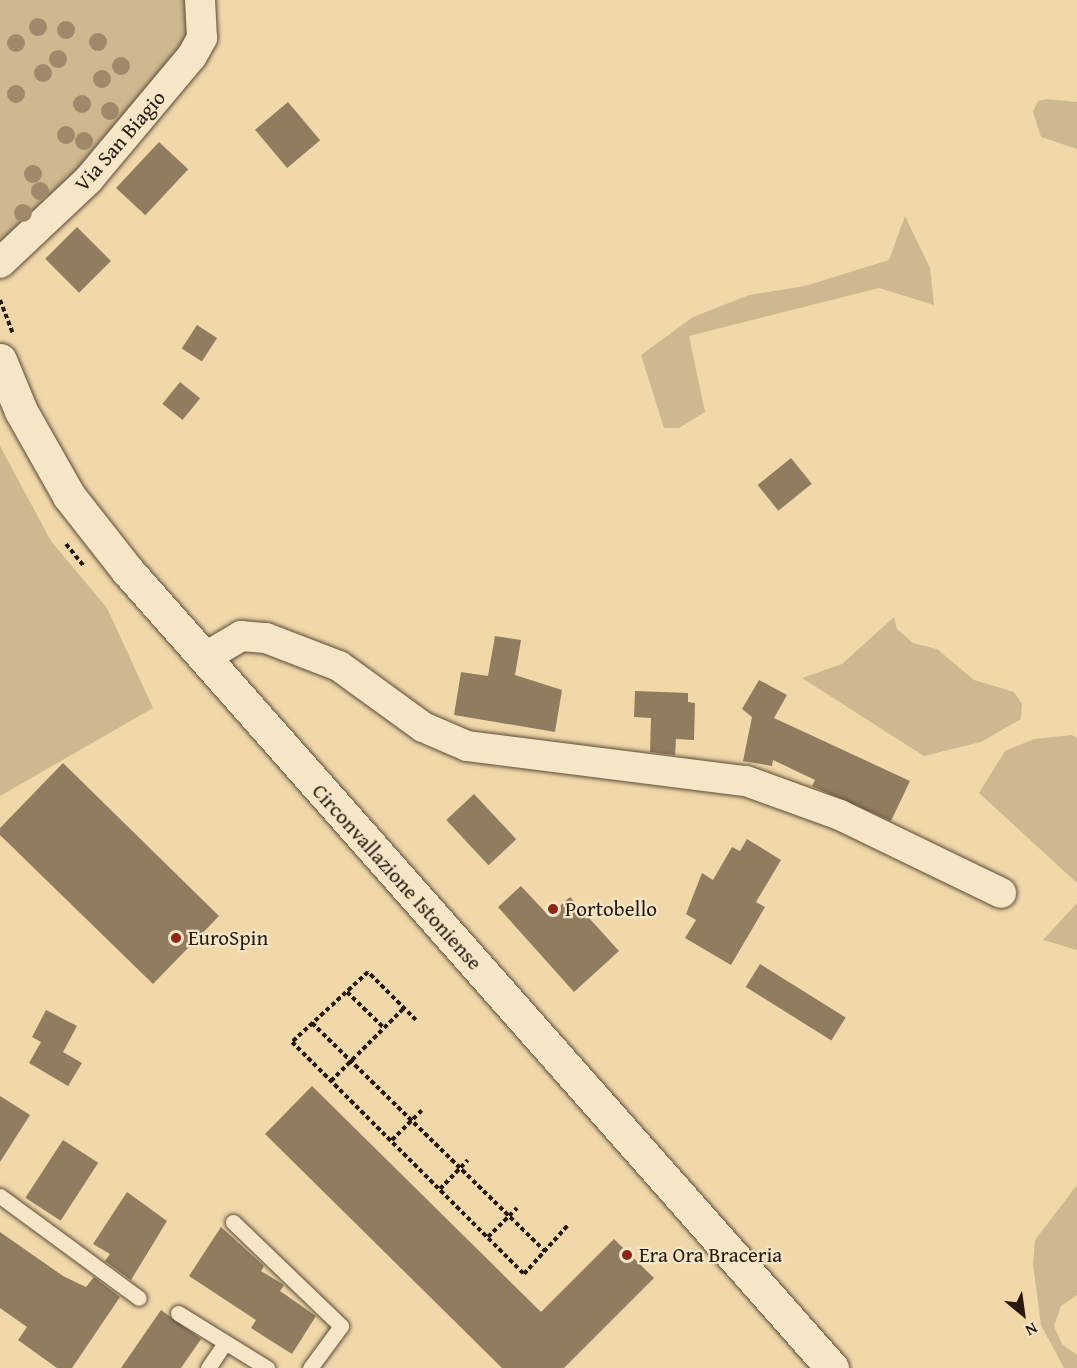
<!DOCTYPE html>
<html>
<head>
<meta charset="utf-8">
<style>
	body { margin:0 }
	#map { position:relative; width:1077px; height:1368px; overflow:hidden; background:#f0d8a9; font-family:"Gentium Book Plus",serif }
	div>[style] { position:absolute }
	.green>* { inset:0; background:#ceb88f }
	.building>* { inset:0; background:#907d60; transform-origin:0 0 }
	.path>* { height:4px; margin-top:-2px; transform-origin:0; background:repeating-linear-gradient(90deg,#291a10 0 4.5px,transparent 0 7.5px) }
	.roads { filter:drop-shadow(0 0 2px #5b4a36) drop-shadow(0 0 2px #5b4a36) }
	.service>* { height:15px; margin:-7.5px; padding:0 7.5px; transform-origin:7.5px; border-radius:7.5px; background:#f5e6c7 }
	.minor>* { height:30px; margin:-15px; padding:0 15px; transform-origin:15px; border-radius:15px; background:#f5e6c7 }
	.secondary>* { height:33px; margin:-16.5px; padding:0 16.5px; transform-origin:16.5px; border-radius:16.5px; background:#f5e6c7 }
	.trees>* { width:18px; height:18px; margin:-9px; border-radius:50%; background:#9e896a }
	.dots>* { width:16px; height:16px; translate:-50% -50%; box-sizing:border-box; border:3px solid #f5e6c7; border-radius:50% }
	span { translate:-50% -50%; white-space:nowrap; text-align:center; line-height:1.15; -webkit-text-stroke:4.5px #f5e6c7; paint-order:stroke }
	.street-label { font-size:21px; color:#291a10 }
	.poi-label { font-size:21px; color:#291a10 }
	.left { translate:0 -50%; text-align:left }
	.north { position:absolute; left:993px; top:1284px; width:60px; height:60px; -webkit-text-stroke:4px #f5e6c7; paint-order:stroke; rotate:151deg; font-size:16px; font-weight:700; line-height:24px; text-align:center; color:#291a10 }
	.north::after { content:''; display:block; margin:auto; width:21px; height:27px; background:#291a10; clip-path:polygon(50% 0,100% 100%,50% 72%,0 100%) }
</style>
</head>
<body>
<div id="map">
	<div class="green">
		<i style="clip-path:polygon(0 0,192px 0,194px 34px,123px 126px,7px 245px,0 241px)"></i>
		<i style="clip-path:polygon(1047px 99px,1077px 102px,1077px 149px,1041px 137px,1033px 112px,1038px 101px)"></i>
		<i style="clip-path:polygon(905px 216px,930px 268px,934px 305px,879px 288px,689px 336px,705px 412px,679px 428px,664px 428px,641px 355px,693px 317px,749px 295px,805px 286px,889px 260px)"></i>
		<i style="clip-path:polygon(0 446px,51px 541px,107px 608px,153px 708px,0 796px)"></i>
		<i style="clip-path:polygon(894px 617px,897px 629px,913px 643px,937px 649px,974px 680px,1014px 692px,1022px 704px,1021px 719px,981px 742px,924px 756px,802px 678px,842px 664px)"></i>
		<i style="clip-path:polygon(1072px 735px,1077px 738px,1077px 883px,979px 793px,1005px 751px,1034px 739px)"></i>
		<i style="clip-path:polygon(1077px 903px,1077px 950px,1043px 940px)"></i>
		<i style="clip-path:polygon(1077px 1185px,1077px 1295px,1061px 1306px,1054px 1326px,1062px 1344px,1077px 1355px,1077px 1368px,1064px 1368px,1041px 1325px,1033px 1264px,1035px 1240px)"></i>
	</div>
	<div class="building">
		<i style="left:288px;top:102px;width:50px;height:43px;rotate:50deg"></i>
		<i style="left:159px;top:142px;width:40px;height:63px;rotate:43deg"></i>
		<i style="left:77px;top:227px;width:48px;height:45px;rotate:45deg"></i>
		<i style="left:197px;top:325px;width:24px;height:28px;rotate:33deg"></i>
		<i style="left:180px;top:382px;width:26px;height:28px;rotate:39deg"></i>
		<i style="left:791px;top:458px;width:33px;height:43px;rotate:51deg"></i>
		<i style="clip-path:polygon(495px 636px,521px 640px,515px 675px,562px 690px,555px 732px,454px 715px,461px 672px,488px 676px)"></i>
		<i style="clip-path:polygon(759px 680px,787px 695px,774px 718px,910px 781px,891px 821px,812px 786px,815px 780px,773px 760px,772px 766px,743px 761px,752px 717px,742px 709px)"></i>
		<i style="clip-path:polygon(635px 691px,688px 693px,688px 702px,695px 703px,694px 740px,676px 739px,675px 755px,650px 752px,651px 718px,634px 717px)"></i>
		<i style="clip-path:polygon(63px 763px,219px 916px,153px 984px,0 835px,0 828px)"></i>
		<i style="left:474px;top:794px;width:62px;height:38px;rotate:47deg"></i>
		<i style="clip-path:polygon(747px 839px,781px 860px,756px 902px,765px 907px,731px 965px,685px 938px,696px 920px,686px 914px,702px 873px,713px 880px,732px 847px,740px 851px)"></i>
		<i style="clip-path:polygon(521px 886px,549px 916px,570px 897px,619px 951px,574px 992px,498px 907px)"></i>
		<i style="left:760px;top:964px;width:101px;height:27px;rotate:32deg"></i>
		<i style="clip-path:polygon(46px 1010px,77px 1026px,63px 1052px,82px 1063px,68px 1086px,29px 1063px,41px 1042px,32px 1037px)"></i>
		<i style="clip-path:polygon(312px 1086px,541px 1312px,614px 1239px,654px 1278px,564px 1368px,502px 1368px,265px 1134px)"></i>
		<i style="clip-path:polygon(0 1096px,30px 1115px,0 1162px)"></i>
		<i style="left:63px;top:1140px;width:42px;height:69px;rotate:33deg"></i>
		<i style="clip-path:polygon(127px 1192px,167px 1221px,131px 1280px,105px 1261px,110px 1254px,93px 1244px)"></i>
		<i style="clip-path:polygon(221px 1227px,264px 1266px,261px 1271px,284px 1285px,280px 1291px,316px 1316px,292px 1354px,251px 1328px,256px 1320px,189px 1276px)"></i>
		<i style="clip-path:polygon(0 1232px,63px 1276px,86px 1287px,94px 1277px,120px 1297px,72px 1368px,57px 1368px,18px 1340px,27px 1327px,0 1308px)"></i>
		<i style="clip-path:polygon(161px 1310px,201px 1339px,181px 1368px,121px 1368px)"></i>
	</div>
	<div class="path">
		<i style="left:0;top:300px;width:36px;rotate:69deg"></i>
		<i style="left:66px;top:544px;width:28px;rotate:51deg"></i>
		<i style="left:347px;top:992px;width:52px;rotate:44.2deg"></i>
		<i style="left:416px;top:1020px;width:68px;rotate:-135deg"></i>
		<i style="left:368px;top:972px;width:103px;rotate:137.4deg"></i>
		<i style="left:292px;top:1042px;width:328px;rotate:45deg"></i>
		<i style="left:524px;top:1274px;width:67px;rotate:-48deg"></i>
		<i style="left:312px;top:1023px;width:326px;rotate:44.4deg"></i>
		<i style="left:331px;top:1081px;width:103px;rotate:-45deg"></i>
		<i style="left:392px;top:1140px;width:42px;rotate:-45deg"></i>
		<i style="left:440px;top:1189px;width:40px;rotate:-46deg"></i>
		<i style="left:488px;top:1237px;width:41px;rotate:-45deg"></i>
	</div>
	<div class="roads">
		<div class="service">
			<i style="left:0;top:1196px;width:172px;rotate:36.3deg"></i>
			<i style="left:233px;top:1222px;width:150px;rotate:43.9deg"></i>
			<i style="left:341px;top:1326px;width:52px;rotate:126.4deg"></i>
			<i style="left:178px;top:1313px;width:105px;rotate:31.7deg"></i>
			<i style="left:208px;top:1368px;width:30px;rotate:-56deg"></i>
		</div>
		<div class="minor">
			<i style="left:0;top:263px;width:122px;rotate:-43.3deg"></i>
			<i style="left:89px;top:179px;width:160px;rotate:-50.1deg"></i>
			<i style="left:192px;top:56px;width:21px;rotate:-61deg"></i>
			<i style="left:202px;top:38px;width:38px;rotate:-93deg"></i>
			<i style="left:204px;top:658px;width:43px;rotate:-30.7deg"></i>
			<i style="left:241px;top:636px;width:25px;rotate:5deg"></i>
			<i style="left:266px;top:638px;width:78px;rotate:21deg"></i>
			<i style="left:339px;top:666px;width:104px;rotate:36deg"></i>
			<i style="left:423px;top:727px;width:48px;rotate:23.4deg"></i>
			<i style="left:467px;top:746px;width:281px;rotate:7.2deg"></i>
			<i style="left:746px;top:781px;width:100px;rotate:19.9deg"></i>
			<i style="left:840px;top:815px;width:179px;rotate:25.8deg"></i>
		</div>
		<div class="secondary">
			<i style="left:0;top:360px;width:55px;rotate:67.6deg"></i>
			<i style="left:21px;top:411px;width:98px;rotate:60.5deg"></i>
			<i style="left:69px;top:496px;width:94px;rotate:51.9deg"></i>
			<i style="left:127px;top:570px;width:1065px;rotate:48.54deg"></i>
		</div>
	</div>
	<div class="trees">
		<i style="left:38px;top:27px"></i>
		<i style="left:66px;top:30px"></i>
		<i style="left:98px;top:42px"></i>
		<i style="left:16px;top:43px"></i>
		<i style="left:58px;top:59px"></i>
		<i style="left:121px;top:66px"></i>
		<i style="left:43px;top:73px"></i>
		<i style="left:102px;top:79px"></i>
		<i style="left:16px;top:94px"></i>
		<i style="left:82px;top:104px"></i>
		<i style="left:110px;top:111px"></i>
		<i style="left:66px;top:135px"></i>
		<i style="left:84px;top:141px"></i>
		<i style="left:33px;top:174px"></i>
		<i style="left:40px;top:191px"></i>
		<i style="left:23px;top:213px"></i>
	</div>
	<div class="dots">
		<i style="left:553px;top:909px;background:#8f2418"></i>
		<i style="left:176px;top:938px;background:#8f2418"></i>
		<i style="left:627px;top:1255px;background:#8f2418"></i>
	</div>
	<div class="street-label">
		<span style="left:120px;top:141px;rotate:-49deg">Via San Biagio</span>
		<span style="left:397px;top:877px;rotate:48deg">Circonvallazione Istoniense</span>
	</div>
	<div class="poi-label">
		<span class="left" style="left:565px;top:909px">Portobello</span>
		<span class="left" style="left:188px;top:938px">EuroSpin</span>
		<span class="left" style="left:639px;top:1255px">Era Ora Braceria</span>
	</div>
	<div class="north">N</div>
</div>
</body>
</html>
